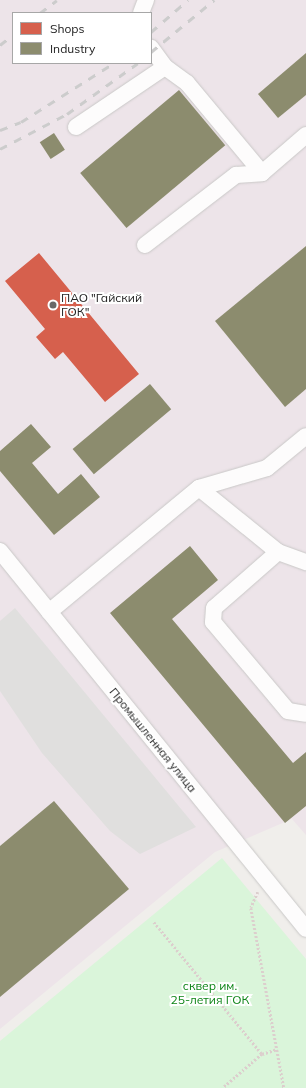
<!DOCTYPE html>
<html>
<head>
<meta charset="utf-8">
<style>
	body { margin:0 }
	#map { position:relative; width:306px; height:1088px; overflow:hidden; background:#f0eeeb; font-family:Mulish,sans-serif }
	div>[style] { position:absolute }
	.industrial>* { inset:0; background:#ede4e9 }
	.park>* { inset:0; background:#daf5da }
	.parking>* { inset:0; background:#e0dfde }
	.shops>* { inset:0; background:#d6604d }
	.industry>* { inset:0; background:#8c8c6e; transform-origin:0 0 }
	.path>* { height:2.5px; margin-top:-1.25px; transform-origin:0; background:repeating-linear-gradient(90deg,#dccecd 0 2px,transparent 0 4px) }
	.roads { filter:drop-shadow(0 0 1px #c9c8c7) drop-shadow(0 0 1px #c9c8c7) }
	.minor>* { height:16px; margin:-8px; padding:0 8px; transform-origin:8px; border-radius:8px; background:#fdfcfc }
	.rail>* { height:3px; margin-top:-1.5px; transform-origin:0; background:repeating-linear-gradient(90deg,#ccc 0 8px,transparent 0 16px) }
	.dots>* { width:11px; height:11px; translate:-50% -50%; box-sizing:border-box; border:2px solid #fff; border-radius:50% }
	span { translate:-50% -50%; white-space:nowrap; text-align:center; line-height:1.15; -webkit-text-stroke:4px #fff; paint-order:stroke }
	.poi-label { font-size:12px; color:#222 }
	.left { translate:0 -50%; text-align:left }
	.street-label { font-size:12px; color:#222 }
	.park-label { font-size:12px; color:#0c8416 }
	.legend { position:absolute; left:12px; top:12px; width:140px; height:52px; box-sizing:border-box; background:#fff; border:1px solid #a7a7a7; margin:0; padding:5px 7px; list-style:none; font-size:12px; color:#222 }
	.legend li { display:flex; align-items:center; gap:8px; height:20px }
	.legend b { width:20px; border:1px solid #a7a7a7 }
</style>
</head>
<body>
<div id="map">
	<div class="industrial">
		<i style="clip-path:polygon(evenodd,0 0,306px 0,306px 835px,292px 819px,215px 852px,0 1029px,0 0,13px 13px,151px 13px,151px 63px,13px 63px,13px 13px)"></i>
	</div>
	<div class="park">
		<i style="clip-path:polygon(222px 858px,306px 959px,306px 1088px,0 1088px,0 1041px)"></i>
	</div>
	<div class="parking">
		<i style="clip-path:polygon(15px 608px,196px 827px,140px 854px,110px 831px,42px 753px,0 691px,0 621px)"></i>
	</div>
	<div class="shops">
		<i style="clip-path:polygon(39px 253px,139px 374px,105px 402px,63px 352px,55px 359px,36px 337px,45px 329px,5px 281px)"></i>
	</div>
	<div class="industry">
		<i style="clip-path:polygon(306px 53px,306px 95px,278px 118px,258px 94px)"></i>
		<i style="left:179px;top:90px;width:72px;height:129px;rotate:50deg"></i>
		<i style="left:54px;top:133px;width:20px;height:17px;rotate:57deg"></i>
		<i style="clip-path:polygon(306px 246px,306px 389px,285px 407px,215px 321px)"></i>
		<i style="left:150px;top:384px;width:33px;height:101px;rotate:50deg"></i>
		<i style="clip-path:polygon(31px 424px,51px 447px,32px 463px,58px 494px,81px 474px,100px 497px,54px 535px,0 471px,0 451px)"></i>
		<i style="clip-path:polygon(190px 546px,218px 580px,172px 619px,293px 763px,306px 752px,306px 806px,285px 823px,110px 613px)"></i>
		<i style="clip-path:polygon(54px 801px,129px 889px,0 997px,0 846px)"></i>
	</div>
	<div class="path">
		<i style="left:258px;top:892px;width:17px;rotate:114deg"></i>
		<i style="left:251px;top:908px;width:183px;rotate:79.6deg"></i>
		<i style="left:154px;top:922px;width:171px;rotate:50.7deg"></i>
		<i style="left:262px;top:1054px;width:52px;rotate:138.9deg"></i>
		<i style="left:262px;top:1054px;width:16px;rotate:-18deg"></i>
	</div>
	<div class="roads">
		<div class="minor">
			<i style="left:141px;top:13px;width:14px;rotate:-69deg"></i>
			<i style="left:165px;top:67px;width:27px;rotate:36deg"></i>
			<i style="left:187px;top:83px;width:117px;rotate:50.2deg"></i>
			<i style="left:76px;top:127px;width:107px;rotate:-34deg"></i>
			<i style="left:165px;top:67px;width:24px;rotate:-126deg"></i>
			<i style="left:145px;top:245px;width:115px;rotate:-37.6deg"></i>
			<i style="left:236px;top:175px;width:26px;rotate:-4deg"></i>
			<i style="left:262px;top:173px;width:58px;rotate:-40.8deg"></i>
			<i style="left:199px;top:488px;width:102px;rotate:39deg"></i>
			<i style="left:278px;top:552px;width:30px;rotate:20deg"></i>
			<i style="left:0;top:551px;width:486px;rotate:51deg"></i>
			<i style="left:278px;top:552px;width:85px;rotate:138.8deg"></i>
			<i style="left:214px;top:608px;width:14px;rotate:94deg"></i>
			<i style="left:213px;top:622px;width:116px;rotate:49.9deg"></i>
			<i style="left:288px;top:711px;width:18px;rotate:9deg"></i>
			<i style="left:49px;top:612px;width:195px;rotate:-39.6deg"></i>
			<i style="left:199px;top:488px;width:71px;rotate:-16.4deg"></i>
			<i style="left:267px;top:468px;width:50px;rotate:-39.4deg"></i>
		</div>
	</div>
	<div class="rail">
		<i style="left:40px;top:13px;width:21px;rotate:-37deg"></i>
		<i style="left:151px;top:32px;width:49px;rotate:-40.9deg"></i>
		<i style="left:0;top:45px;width:16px;rotate:-38deg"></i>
		<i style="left:151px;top:52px;width:82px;rotate:-39.5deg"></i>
		<i style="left:0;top:130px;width:22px;rotate:-21deg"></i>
		<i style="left:21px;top:122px;width:110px;rotate:-32.4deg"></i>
		<i style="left:0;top:149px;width:76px;rotate:-27.6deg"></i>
		<i style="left:67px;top:114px;width:87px;rotate:-35.7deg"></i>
	</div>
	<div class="dots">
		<i style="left:53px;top:305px;background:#6a6968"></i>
	</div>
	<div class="poi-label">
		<span class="left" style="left:61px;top:305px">ПАО "Гайский<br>ГОК"</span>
	</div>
	<div class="street-label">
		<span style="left:153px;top:740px;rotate:51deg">Промышленная улица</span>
	</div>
	<div class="park-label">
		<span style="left:210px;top:993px">сквер им.<br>25-летия ГОК</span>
	</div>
	<ul class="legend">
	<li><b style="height:11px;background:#d6604d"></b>Shops</li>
	<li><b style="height:11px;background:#8c8c6e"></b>Industry</li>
	</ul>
</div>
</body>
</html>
